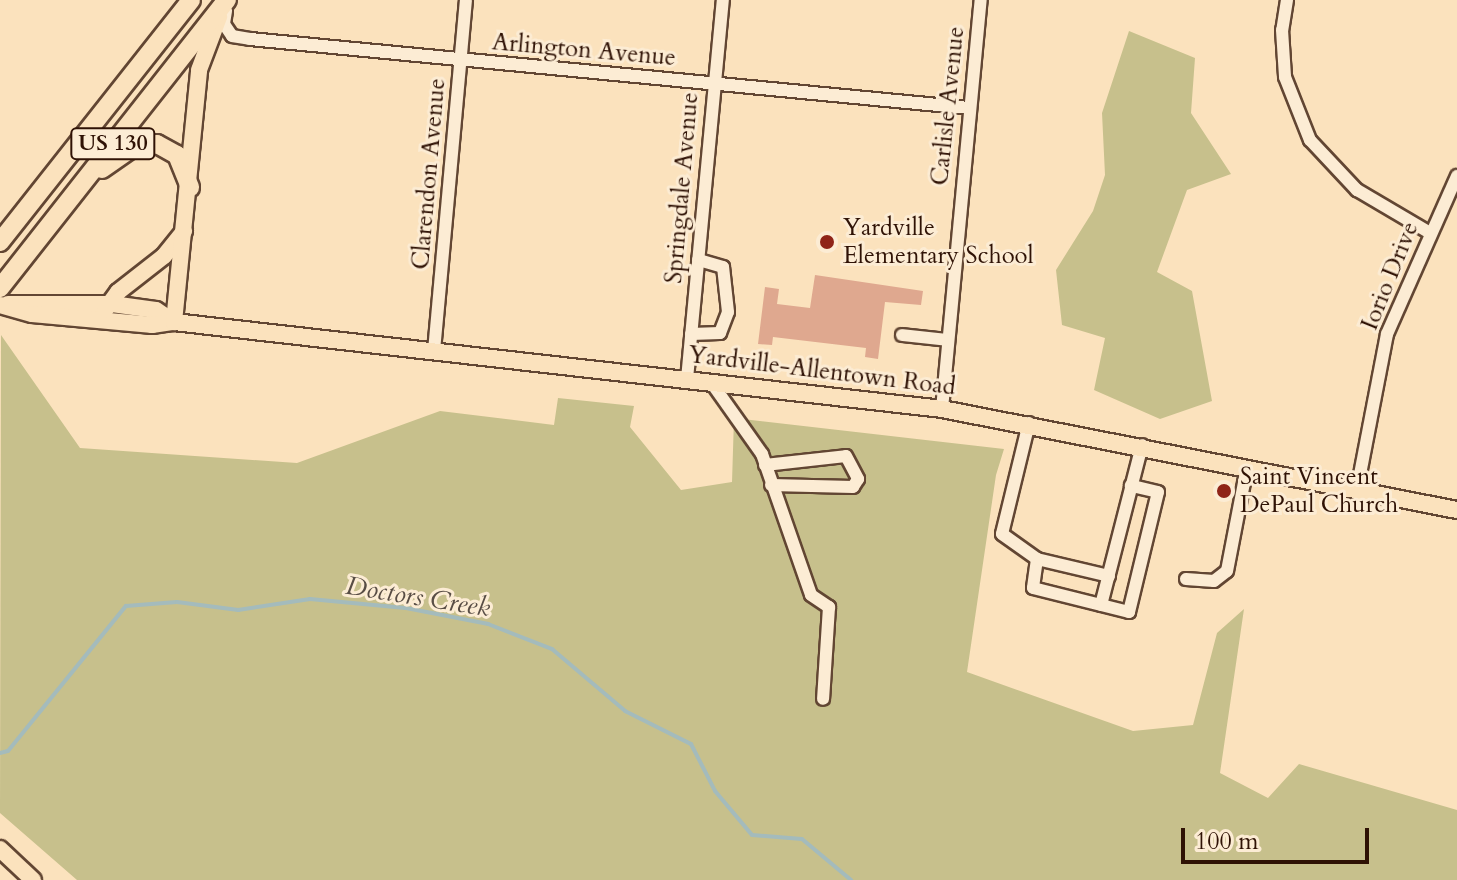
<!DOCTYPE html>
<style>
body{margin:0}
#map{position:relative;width:1457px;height:880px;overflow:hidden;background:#fbe2bd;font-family:Cardo,serif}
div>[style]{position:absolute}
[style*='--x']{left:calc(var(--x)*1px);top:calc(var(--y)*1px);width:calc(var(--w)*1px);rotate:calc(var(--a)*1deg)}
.green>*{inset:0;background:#c7c08c}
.stream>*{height:4px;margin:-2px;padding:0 2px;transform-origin:2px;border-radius:2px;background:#a4bbbc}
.building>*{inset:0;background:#dfa88f}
.roads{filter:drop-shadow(2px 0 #624633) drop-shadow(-2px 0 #624633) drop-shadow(0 2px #624633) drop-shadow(0 -2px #624633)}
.minor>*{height:12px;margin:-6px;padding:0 6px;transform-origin:6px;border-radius:6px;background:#fcecd4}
.major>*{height:16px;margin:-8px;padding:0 8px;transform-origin:8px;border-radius:8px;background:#fbe2bd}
.highway>*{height:18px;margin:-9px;padding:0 9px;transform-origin:9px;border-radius:9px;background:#fbe2bd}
.dots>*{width:22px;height:22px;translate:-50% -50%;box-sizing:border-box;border:4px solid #fcecd4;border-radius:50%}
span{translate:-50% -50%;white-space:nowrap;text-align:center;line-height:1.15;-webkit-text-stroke:6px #fcecd4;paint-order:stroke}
.shield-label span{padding:2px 6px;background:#fcecd4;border:2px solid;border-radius:6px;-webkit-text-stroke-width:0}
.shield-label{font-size:22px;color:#2f1205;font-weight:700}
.street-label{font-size:24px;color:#2f1205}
.poi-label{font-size:24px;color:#2f1205}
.left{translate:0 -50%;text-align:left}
.water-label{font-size:26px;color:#584d45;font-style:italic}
.scale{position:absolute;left:1181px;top:828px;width:188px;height:36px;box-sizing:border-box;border:4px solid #2f1205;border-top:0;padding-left:10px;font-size:24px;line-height:28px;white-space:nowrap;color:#2f1205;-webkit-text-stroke:6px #fcecd4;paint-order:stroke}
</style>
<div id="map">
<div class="green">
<div style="clip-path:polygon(1129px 31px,1195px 58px,1191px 113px,1231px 174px,1187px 190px,1157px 272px,1192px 291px,1212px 401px,1160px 419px,1094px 390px,1105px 338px,1062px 325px,1056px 270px,1093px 211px,1105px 175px,1102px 113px)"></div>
<div style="clip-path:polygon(1px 335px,80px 448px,297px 463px,440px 411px,554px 425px,558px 398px,634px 406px,630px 427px,681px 490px,732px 482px,734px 418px,1004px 449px,996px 475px,967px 672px,1133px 731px,1193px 725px,1217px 633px,1244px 609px,1220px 773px,1268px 798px,1299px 764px,1457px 810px,1457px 880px,77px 880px,0 813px)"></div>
</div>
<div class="stream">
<div style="--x:0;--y:753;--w:8;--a:-14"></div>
<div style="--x:8;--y:751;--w:187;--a:-50.9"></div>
<div style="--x:126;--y:606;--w:51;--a:-4.5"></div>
<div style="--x:177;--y:602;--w:62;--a:7.5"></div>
<div style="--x:238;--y:610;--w:73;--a:-8.7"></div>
<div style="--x:310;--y:599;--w:96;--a:5.4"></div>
<div style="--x:406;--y:608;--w:84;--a:11"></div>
<div style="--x:488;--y:624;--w:69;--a:21.3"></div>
<div style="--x:552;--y:649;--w:96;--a:40.3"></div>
<div style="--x:625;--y:711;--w:74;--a:26.6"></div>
<div style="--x:691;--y:744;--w:53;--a:62.9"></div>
<div style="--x:715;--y:791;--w:57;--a:49.9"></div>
<div style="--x:752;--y:835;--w:50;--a:4.6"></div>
<div style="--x:802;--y:839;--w:64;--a:39.9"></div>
</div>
<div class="building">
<div style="clip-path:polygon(815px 275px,923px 291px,921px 305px,885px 302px,878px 359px,865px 357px,866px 348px,773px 337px,772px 345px,758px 344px,765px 287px,779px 289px,777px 304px,810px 308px)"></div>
</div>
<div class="roads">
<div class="minor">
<div style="--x:1287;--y:0;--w:30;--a:99"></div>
<div style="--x:1282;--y:30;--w:47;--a:86.3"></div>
<div style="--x:1285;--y:77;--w:68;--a:68.4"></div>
<div style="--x:1310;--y:140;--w:69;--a:46.8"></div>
<div style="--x:1357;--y:190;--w:85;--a:30.5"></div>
<div style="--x:226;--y:11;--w:13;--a:99"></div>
<div style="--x:224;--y:24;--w:14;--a:56"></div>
<div style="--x:232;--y:36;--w:18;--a:9"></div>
<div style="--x:250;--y:39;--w:722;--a:5.48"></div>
<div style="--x:691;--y:334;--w:29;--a:-2"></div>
<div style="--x:720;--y:333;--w:22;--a:-69"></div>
<div style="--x:728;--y:312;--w:45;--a:-96.3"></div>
<div style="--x:723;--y:267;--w:26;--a:-164"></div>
<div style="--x:902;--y:335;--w:46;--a:6.2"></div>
<div style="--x:434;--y:351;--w:352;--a:-84.8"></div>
<div style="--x:687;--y:379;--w:381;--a:-84.6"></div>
<div style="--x:711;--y:382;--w:88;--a:54.7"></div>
<div style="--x:762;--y:454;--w:149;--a:70.8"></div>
<div style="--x:811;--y:595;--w:22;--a:34"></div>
<div style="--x:829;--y:607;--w:92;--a:93.7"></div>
<div style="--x:942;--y:409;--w:411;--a:-84.6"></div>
<div style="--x:1029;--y:423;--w:114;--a:103.7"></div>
<div style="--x:1002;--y:534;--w:43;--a:35.5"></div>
<div style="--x:1037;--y:559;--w:29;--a:98"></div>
<div style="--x:1033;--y:588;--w:99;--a:14"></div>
<div style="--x:1129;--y:612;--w:123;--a:-76.4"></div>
<div style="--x:1158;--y:492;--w:28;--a:-167"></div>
<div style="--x:765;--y:465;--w:81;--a:-6.3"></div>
<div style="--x:846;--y:456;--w:26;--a:62"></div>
<div style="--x:858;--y:479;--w:9;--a:122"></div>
<div style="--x:853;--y:487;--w:82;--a:-178.6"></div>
<div style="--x:1357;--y:490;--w:159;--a:-79.1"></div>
<div style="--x:1387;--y:334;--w:173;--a:-66.1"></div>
<div style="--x:1037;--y:559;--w:74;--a:13.3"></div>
<div style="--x:1186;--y:579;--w:28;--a:4"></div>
<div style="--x:1214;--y:581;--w:16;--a:-38"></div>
<div style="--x:1227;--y:571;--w:106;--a:-79.1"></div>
<div style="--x:1101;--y:605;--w:165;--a:-75.6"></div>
</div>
<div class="major">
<div style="--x:8;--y:304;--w:104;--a:0"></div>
<div style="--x:112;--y:304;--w:44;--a:7.8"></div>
<div style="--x:156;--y:310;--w:22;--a:34"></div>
<div style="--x:0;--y:305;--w:33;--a:16"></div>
<div style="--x:32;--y:314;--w:121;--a:5.2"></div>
<div style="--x:152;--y:325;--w:22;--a:-8"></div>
<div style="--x:174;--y:322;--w:773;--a:6.46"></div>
<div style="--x:942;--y:409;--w:525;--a:11.1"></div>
<div style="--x:105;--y:310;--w:22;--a:-54"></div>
<div style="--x:118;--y:292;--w:58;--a:-38"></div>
<div style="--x:164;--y:256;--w:32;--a:-51"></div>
<div style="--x:174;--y:322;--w:253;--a:-84.3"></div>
<div style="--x:199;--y:70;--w:57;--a:-69.3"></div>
<div style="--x:0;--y:849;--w:45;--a:43.2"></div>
</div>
<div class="highway">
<div style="--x:102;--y:169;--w:39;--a:-35"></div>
<div style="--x:134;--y:147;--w:23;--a:-7"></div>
<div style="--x:157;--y:144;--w:23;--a:29"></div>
<div style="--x:177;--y:155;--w:35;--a:68"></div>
<div style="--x:0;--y:242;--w:308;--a:-51.7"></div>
<div style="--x:0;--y:288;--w:367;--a:-51.8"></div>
</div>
</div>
<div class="dots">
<div style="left:827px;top:242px;background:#8f2418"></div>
<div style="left:1224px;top:491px;background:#8f2418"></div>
</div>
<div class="shield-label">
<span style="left:113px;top:144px">US 130</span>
</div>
<div class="street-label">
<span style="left:584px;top:50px;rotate:5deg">Arlington Avenue</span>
<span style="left:948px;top:106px;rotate:-84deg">Carlisle Avenue</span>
<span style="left:429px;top:174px;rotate:-85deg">Clarendon Avenue</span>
<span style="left:682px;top:188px;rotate:-85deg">Springdale Avenue</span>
<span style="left:1390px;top:276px;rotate:-68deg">Iorio Drive</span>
<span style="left:822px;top:371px;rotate:7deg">Yardville-Allentown Road</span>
</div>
<div class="poi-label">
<span class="left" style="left:843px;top:242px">Yardville<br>Elementary School</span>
<span class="left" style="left:1240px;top:491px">Saint Vincent<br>DePaul Church</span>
</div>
<div class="water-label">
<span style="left:418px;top:597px;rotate:9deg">Doctors Creek</span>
</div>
<div class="scale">100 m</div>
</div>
